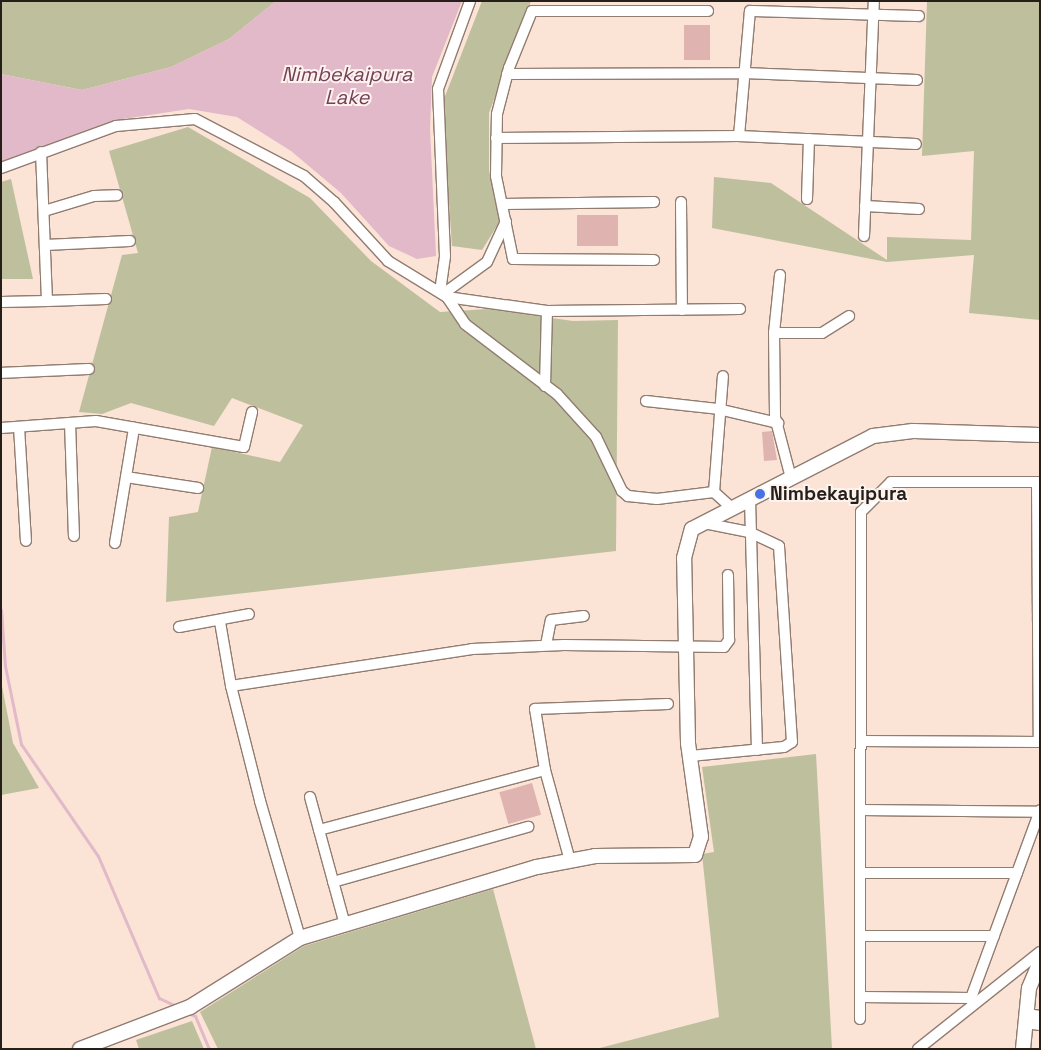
<!DOCTYPE html>
<style>
body{margin:0}
#map{position:relative;width:1041px;height:1050px;overflow:hidden;background:#fbe3d6;font-family:"Space Grotesk",sans-serif}
div>[style]{position:absolute}
[style*='--x']{left:calc(var(--x)*1px);top:calc(var(--y)*1px);width:calc(var(--w)*1px);rotate:calc(var(--a)*1deg)}
.green>*{inset:0;background:#bebf9d}
.water>*{inset:0;background:#e1b9c9}
.stream>*{height:3px;margin:-1.5px;padding:0 1.5px;transform-origin:1.5px;border-radius:1.5px;background:#e1b9c9}
.building>*{inset:0;background:#deb3b0;transform-origin:0 0}
.roads{filter:drop-shadow(1px 0 #917c70) drop-shadow(-1px 0 #917c70) drop-shadow(0 1px #917c70) drop-shadow(0 -1px #917c70)}
.street>*{height:10px;margin:-5px;padding:0 5px;transform-origin:5px;border-radius:5px;background:#fff}
.secondary>*{height:14px;margin:-7px;padding:0 7px;transform-origin:7px;border-radius:7px;background:#fff}
.dots>*{width:14px;height:14px;translate:-50% -50%;box-sizing:border-box;border:2px solid #fdf3ee;border-radius:50%}
span{translate:-50% -50%;white-space:nowrap;text-align:center;line-height:1.15;-webkit-text-stroke:4px #fdf3ee;paint-order:stroke}
.poi-label{font-size:19px;color:#261e19;font-weight:700}
.left{translate:0 -50%;text-align:left}
.water-label{font-size:20px;color:#743f57;font-style:italic}
.frame{position:absolute;inset:0;border:2px solid #261e19;pointer-events:none}
</style>
<div id="map">
<div class="green">
<div style="clip-path:polygon(1px 1px,276px 1px,229px 39px,171px 67px,82px 90px,1px 74px)"></div>
<div style="clip-path:polygon(482px 1px,531px 1px,489px 113px,489px 170px,500px 221px,482px 250px,452px 246px,442px 104px)"></div>
<div style="clip-path:polygon(927px 1px,1040px 1px,1040px 320px,969px 313px,974px 255px,887px 262px,712px 228px,714px 177px,771px 183px,887px 260px,887px 237px,971px 240px,974px 151px,922px 156px)"></div>
<div style="clip-path:polygon(188px 127px,310px 198px,371px 261px,440px 312px,488px 309px,573px 321px,618px 320px,616px 551px,166px 602px,169px 517px,198px 512px,212px 447px,280px 462px,303px 425px,232px 398px,214px 426px,131px 403px,102px 414px,79px 412px,122px 255px,138px 253px,109px 151px)"></div>
<div style="clip-path:polygon(11px 179px,33px 279px,1px 279px,1px 182px)"></div>
<div style="clip-path:polygon(1px 681px,13px 743px,39px 788px,1px 795px)"></div>
<div style="clip-path:polygon(816px 754px,832px 1049px,596px 1049px,719px 1017px,702px 854px,714px 852px,702px 767px)"></div>
<div style="clip-path:polygon(493px 889px,536px 1049px,218px 1049px,200px 1012px,304px 946px)"></div>
<div style="clip-path:polygon(192px 1021px,204px 1049px,139px 1049px,136px 1040px)"></div>
</div>
<div class="water">
<div style="clip-path:polygon(276px 1px,462px 1px,432px 77px,430px 129px,436px 256px,417px 259px,389px 246px,341px 193px,291px 151px,237px 117px,189px 109px,123px 119px,1px 162px,1px 74px,82px 90px,171px 67px,229px 39px)"></div>
</div>
<div class="stream">
<div style="--x:1;--y:610;--w:56;--a:85.9"></div>
<div style="--x:5;--y:666;--w:80;--a:78.4"></div>
<div style="--x:21;--y:744;--w:136;--a:55.5"></div>
<div style="--x:98;--y:856;--w:155;--a:66.8"></div>
<div style="--x:159;--y:998;--w:21;--a:25"></div>
<div style="--x:188;--y:1013;--w:8;--a:23"></div>
<div style="--x:195;--y:1016;--w:36;--a:67"></div>
</div>
<div class="building">
<div style="left:684px;top:25px;width:26px;height:35px"></div>
<div style="left:577px;top:215px;width:41px;height:31px"></div>
<div style="clip-path:polygon(772px 431px,777px 460px,764px 461px,762px 432px)"></div>
<div style="left:532px;top:783px;width:33px;height:34px;rotate:74deg"></div>
</div>
<div class="roads">
<div class="street">
<div style="--x:507;--y:74;--w:237;--a:-0.2"></div>
<div style="--x:744;--y:73;--w:173;--a:2.3"></div>
<div style="--x:739;--y:136;--w:125;--a:-85"></div>
<div style="--x:750;--y:11;--w:169;--a:1.7"></div>
<div style="--x:496;--y:138;--w:243;--a:-0.5"></div>
<div style="--x:739;--y:136;--w:177;--a:2.6"></div>
<div style="--x:1;--y:168;--w:122;--a:-20.1"></div>
<div style="--x:116;--y:126;--w:79;--a:-5.1"></div>
<div style="--x:195;--y:119;--w:123;--a:27.6"></div>
<div style="--x:304;--y:176;--w:40;--a:41"></div>
<div style="--x:334;--y:202;--w:80;--a:47.5"></div>
<div style="--x:388;--y:261;--w:69;--a:31.4"></div>
<div style="--x:447;--y:297;--w:32;--a:56"></div>
<div style="--x:465;--y:324;--w:116;--a:37.3"></div>
<div style="--x:557;--y:394;--w:58;--a:47.8"></div>
<div style="--x:596;--y:437;--w:60;--a:64.3"></div>
<div style="--x:622;--y:491;--w:8;--a:40"></div>
<div style="--x:628;--y:496;--w:29;--a:6"></div>
<div style="--x:657;--y:499;--w:57;--a:-7"></div>
<div style="--x:714;--y:492;--w:24;--a:42"></div>
<div style="--x:807;--y:199;--w:60;--a:-88.1"></div>
<div style="--x:681;--y:202;--w:108;--a:89.5"></div>
<div style="--x:503;--y:204;--w:151;--a:-0.8"></div>
<div style="--x:865;--y:206;--w:54;--a:3.2"></div>
<div style="--x:44;--y:211;--w:52;--a:-16.7"></div>
<div style="--x:94;--y:196;--w:23;--a:-2"></div>
<div style="--x:864;--y:236;--w:235;--a:-87.6"></div>
<div style="--x:45;--y:245;--w:85;--a:-2.7"></div>
<div style="--x:654;--y:260;--w:141;--a:-179.6"></div>
<div style="--x:513;--y:259;--w:85;--a:-101.6"></div>
<div style="--x:496;--y:176;--w:62;--a:-89.1"></div>
<div style="--x:497;--y:114;--w:48;--a:-75.4"></div>
<div style="--x:509;--y:68;--w:61;--a:-68"></div>
<div style="--x:532;--y:11;--w:176;--a:0"></div>
<div style="--x:780;--y:275;--w:58;--a:95.9"></div>
<div style="--x:774;--y:333;--w:84;--a:89.3"></div>
<div style="--x:775;--y:417;--w:63;--a:75.3"></div>
<div style="--x:440;--y:292;--w:36;--a:-82"></div>
<div style="--x:445;--y:256;--w:167;--a:-92.4"></div>
<div style="--x:438;--y:89;--w:94;--a:-70"></div>
<div style="--x:443;--y:294;--w:54;--a:-36"></div>
<div style="--x:487;--y:262;--w:45;--a:-65.1"></div>
<div style="--x:447;--y:297;--w:101;--a:8"></div>
<div style="--x:547;--y:311;--w:193;--a:-0.6"></div>
<div style="--x:47;--y:301;--w:59;--a:-1.9"></div>
<div style="--x:1;--y:302;--w:46;--a:-1.2"></div>
<div style="--x:47;--y:301;--w:149;--a:-92.3"></div>
<div style="--x:774;--y:333;--w:48;--a:0"></div>
<div style="--x:822;--y:333;--w:32;--a:-32"></div>
<div style="--x:1;--y:373;--w:88;--a:-2.6"></div>
<div style="--x:545;--y:386;--w:75;--a:-88.5"></div>
<div style="--x:646;--y:401;--w:72;--a:6.3"></div>
<div style="--x:718;--y:409;--w:62;--a:13.1"></div>
<div style="--x:70;--y:423;--w:113;--a:88"></div>
<div style="--x:19;--y:427;--w:114;--a:86.5"></div>
<div style="--x:1;--y:428;--w:95;--a:-4.2"></div>
<div style="--x:96;--y:421;--w:150;--a:10"></div>
<div style="--x:244;--y:447;--w:36;--a:-77"></div>
<div style="--x:126;--y:477;--w:73;--a:8.7"></div>
<div style="--x:1037;--y:482;--w:260;--a:89.6"></div>
<div style="--x:714;--y:492;--w:116;--a:-85.6"></div>
<div style="--x:750;--y:499;--w:251;--a:88.4"></div>
<div style="--x:115;--y:543;--w:117;--a:-80.6"></div>
<div style="--x:220;--y:622;--w:65;--a:80.2"></div>
<div style="--x:231;--y:686;--w:119;--a:75.8"></div>
<div style="--x:260;--y:801;--w:143;--a:73.7"></div>
<div style="--x:179;--y:627;--w:71;--a:-10.5"></div>
<div style="--x:546;--y:645;--w:25;--a:-79"></div>
<div style="--x:551;--y:620;--w:33;--a:-7"></div>
<div style="--x:231;--y:686;--w:244;--a:-8.7"></div>
<div style="--x:472;--y:649;--w:92;--a:-2.5"></div>
<div style="--x:564;--y:645;--w:160;--a:0.7"></div>
<div style="--x:724;--y:647;--w:9;--a:-54"></div>
<div style="--x:729;--y:640;--w:65;--a:-90.9"></div>
<div style="--x:861;--y:741;--w:179;--a:0.3"></div>
<div style="--x:690;--y:756;--w:94;--a:-5.5"></div>
<div style="--x:784;--y:747;--w:9;--a:-32"></div>
<div style="--x:792;--y:742;--w:196;--a:-93.8"></div>
<div style="--x:779;--y:546;--w:33;--a:-155"></div>
<div style="--x:749;--y:532;--w:47;--a:-168.9"></div>
<div style="--x:545;--y:770;--w:94;--a:74.6"></div>
<div style="--x:310;--y:797;--w:133;--a:74.7"></div>
<div style="--x:861;--y:810;--w:178;--a:0.6"></div>
<div style="--x:319;--y:830;--w:234;--a:-14.9"></div>
<div style="--x:545;--y:770;--w:62;--a:-99.3"></div>
<div style="--x:535;--y:709;--w:133;--a:-2.2"></div>
<div style="--x:860;--y:873;--w:157;--a:0"></div>
<div style="--x:333;--y:882;--w:203;--a:-15.8"></div>
<div style="--x:860;--y:936;--w:134;--a:0"></div>
<div style="--x:860;--y:997;--w:111;--a:0.5"></div>
<div style="--x:971;--y:998;--w:200;--a:-69.8"></div>
<div style="--x:1027;--y:1014;--w:13;--a:9"></div>
<div style="--x:860;--y:1019;--w:507;--a:-89.89"></div>
<div style="--x:861;--y:512;--w:42;--a:-45"></div>
<div style="--x:891;--y:482;--w:149;--a:0"></div>
<div style="--x:1026;--y:1023;--w:14;--a:8"></div>
<div style="--x:918;--y:1049;--w:156;--a:-38.5"></div>
</div>
<div class="secondary">
<div style="--x:80;--y:1049;--w:118;--a:-20.9"></div>
<div style="--x:190;--y:1007;--w:130;--a:-32.1"></div>
<div style="--x:300;--y:938;--w:247;--a:-16.7"></div>
<div style="--x:537;--y:867;--w:59;--a:-10.7"></div>
<div style="--x:595;--y:856;--w:100;--a:-0.6"></div>
<div style="--x:695;--y:855;--w:19;--a:-72"></div>
<div style="--x:701;--y:837;--w:95;--a:-97.9"></div>
<div style="--x:688;--y:743;--w:185;--a:-91.2"></div>
<div style="--x:684;--y:558;--w:30;--a:-75"></div>
<div style="--x:692;--y:529;--w:203;--a:-27.2"></div>
<div style="--x:873;--y:436;--w:40;--a:-7.1"></div>
<div style="--x:913;--y:431;--w:127;--a:1.8"></div>
<div style="--x:1023;--y:1049;--w:61;--a:-84.4"></div>
<div style="--x:1029;--y:988;--w:28;--a:-67"></div>
</div>
</div>
<div class="dots">
<div style="left:760px;top:494px;background:#4772e4"></div>
</div>
<div class="poi-label">
<span class="left" style="left:770px;top:494px">Nimbekayipura</span>
</div>
<div class="water-label">
<span style="left:347px;top:86px">Nimbekaipura<br>Lake</span>
</div>
<div class="frame"></div>
</div>
